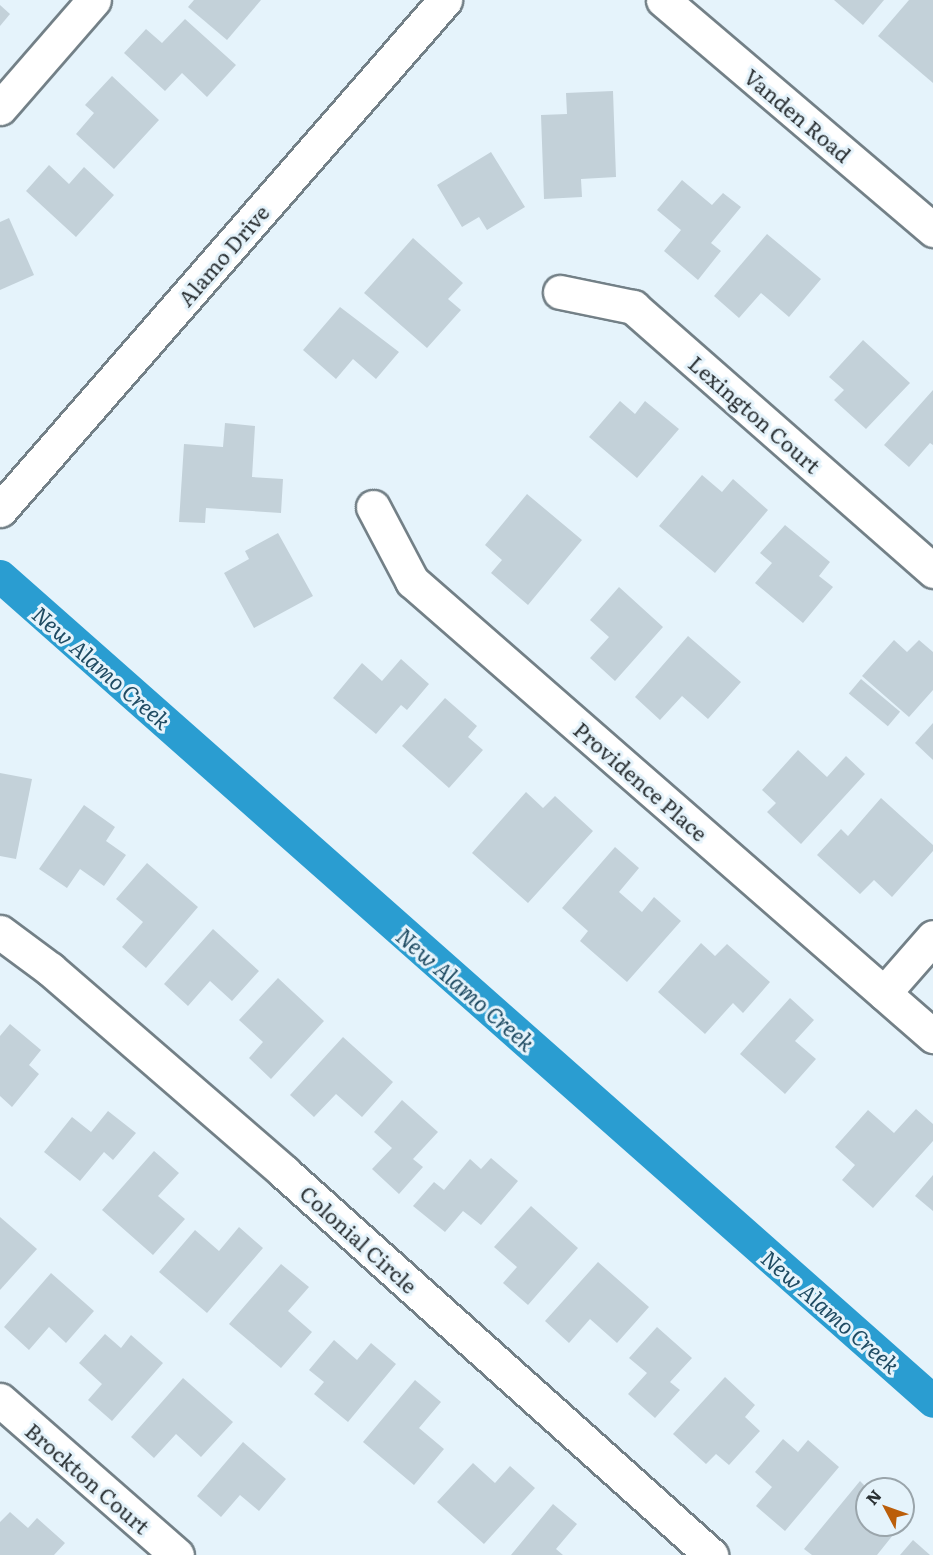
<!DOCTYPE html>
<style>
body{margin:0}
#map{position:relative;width:933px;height:1555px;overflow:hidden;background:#e5f3fb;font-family:Literata,serif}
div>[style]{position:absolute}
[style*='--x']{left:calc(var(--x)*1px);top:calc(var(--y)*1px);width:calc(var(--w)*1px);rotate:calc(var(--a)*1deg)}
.canal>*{height:33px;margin:-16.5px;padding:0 16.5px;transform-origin:16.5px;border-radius:16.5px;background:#2a9dd1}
.building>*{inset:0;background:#c3d1d9;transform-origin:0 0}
.roads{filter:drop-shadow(2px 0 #738087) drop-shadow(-2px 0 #738087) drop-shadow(0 2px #738087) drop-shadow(0 -2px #738087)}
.street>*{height:33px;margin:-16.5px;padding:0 16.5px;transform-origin:16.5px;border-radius:16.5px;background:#fff}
.secondary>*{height:33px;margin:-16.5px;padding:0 16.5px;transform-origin:16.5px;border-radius:16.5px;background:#fff}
span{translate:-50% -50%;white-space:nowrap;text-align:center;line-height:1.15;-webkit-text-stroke:6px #e5f3fb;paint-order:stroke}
.street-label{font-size:21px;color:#292f32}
.water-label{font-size:22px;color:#1f4b62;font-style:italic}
.north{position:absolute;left:855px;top:1477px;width:60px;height:60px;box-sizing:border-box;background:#e5f3fb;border:2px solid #9aa5ab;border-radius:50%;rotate:311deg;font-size:16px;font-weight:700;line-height:24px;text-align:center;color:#292f32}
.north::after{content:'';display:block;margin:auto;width:21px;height:27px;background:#bb5e0a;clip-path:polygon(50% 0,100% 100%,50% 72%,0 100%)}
</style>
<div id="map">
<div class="canal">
<div style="--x:0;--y:576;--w:1245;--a:41.48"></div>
</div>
<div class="building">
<div style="clip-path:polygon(194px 0,261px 0,227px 40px,188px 7px)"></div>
<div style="clip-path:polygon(834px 0,884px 0,863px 25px)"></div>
<div style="clip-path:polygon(909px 0,933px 0,933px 83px,878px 36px)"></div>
<div style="clip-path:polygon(0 5px,10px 14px,0 26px)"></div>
<div style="clip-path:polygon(185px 19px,236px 65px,207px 97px,182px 73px,165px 91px,124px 53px,146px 29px,162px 43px)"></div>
<div style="clip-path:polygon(112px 76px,159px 120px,114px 169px,76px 134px,94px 113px,85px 105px)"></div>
<div style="clip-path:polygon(613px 91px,616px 177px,581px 179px,582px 197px,544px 199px,541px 115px,567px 114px,566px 93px)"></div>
<div style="clip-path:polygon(491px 152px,525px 207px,487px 230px,479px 217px,462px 227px,437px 185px)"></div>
<div style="clip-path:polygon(49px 165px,69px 184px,84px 167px,114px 195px,76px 237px,26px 191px)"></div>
<div style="clip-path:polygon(682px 180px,712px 205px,723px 193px,741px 207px,711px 243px,721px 251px,698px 280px,664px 251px,681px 230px,657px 210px)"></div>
<div style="clip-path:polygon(9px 218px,34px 275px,0 290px,0 222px)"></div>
<div style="clip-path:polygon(767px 234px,821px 279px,789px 317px,761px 293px,739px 318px,714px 296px)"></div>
<div style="clip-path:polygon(413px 238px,463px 283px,448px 299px,461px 310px,427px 348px,364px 293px)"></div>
<div style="clip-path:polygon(340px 307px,399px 352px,376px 379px,353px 359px,336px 379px,303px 350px)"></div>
<div style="clip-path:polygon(863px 340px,910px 383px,866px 429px,834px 400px,844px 390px,829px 377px)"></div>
<div style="clip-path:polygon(933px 390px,933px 445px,930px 443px,909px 467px,884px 445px)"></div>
<div style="clip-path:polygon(620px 401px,635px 414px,645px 401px,679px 429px,637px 478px,589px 437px)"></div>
<div style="clip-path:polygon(225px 423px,255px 426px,252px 477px,283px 479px,281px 513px,206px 508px,205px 523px,179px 522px,184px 444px,223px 447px)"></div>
<div style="clip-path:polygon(702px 475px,722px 492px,733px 479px,768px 510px,715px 573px,659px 526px)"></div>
<div style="clip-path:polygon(527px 494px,582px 540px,528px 605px,491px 573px,502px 560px,485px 545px)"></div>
<div style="clip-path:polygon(785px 525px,830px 562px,819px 576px,833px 587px,803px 623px,755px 583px,772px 563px,760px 553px)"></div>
<div style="clip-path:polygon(278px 533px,313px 596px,254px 628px,224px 573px,249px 559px,245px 551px)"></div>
<div style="clip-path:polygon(619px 587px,663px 627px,615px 681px,590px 658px,609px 637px,590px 620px)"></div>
<div style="clip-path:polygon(688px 636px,741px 682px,708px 719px,682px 696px,660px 720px,635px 697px)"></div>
<div style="clip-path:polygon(894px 640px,907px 652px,919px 640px,933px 652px,933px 690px,909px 717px,862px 676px)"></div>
<div style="clip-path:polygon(401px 659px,429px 684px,407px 710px,401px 705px,376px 734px,333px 698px,362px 663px,382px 681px)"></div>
<div style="left:861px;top:679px;width:51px;height:19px;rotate:40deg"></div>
<div style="clip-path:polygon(445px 698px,477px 726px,468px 737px,483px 750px,449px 788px,402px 746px)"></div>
<div style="clip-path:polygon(933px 723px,933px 760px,915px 743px)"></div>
<div style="clip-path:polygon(798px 750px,827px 777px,846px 756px,865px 774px,801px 844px,767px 812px,776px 803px,762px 790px)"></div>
<div style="clip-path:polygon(0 773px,32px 779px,16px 859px,0 856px)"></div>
<div style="clip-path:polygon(526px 792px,543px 808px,555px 796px,593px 831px,528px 903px,472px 853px)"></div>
<div style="clip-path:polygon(881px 798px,933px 845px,933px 851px,892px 897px,874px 880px,860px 894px,817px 855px,841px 829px,848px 836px)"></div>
<div style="clip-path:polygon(84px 805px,115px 827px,106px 841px,126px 855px,104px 886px,80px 869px,67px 888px,39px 869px)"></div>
<div style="clip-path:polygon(615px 847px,639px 868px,619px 892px,642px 912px,654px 897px,681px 921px,627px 982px,580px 941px,588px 931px,562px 908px)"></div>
<div style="clip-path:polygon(147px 863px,198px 907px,146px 968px,122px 947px,143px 922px,116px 899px)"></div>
<div style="clip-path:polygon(213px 929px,259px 971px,232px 1001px,210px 981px,188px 1006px,164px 984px)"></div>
<div style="clip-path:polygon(701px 943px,715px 956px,727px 944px,770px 982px,743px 1013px,733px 1003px,705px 1034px,658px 992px)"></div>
<div style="clip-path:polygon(278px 978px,324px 1021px,271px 1079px,249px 1058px,263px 1042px,239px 1020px)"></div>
<div style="clip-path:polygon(790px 998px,814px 1020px,795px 1041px,816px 1059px,785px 1094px,740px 1054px)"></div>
<div style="clip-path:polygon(10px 1024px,41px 1050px,29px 1065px,39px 1074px,12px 1107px,0 1096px,0 1036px)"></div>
<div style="clip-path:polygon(343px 1037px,393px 1082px,362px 1117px,336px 1094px,314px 1117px,290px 1095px)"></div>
<div style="clip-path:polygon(402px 1100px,438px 1132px,413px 1159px,423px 1167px,399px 1194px,372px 1169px,392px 1148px,374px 1132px)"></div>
<div style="clip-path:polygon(916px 1109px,933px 1124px,933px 1141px,873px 1208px,842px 1180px,855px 1165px,835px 1147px,868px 1110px,894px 1133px)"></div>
<div style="clip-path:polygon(108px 1111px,136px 1133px,113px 1160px,104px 1152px,80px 1181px,44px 1152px,72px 1117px,91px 1132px)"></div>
<div style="clip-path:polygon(154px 1151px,179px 1173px,158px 1196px,185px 1219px,153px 1255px,102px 1210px)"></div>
<div style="clip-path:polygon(491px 1158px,518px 1181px,481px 1225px,463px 1211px,445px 1232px,413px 1206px,434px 1182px,444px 1190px,470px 1159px,481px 1169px)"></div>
<div style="clip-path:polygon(933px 1175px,933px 1211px,915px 1196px)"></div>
<div style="clip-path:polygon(531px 1206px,578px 1248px,528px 1305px,503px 1283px,517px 1267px,494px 1247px)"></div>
<div style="clip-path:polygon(0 1217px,37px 1249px,0 1290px)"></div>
<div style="clip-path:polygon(239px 1227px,263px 1248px,207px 1313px,159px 1272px,195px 1230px,219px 1251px)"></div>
<div style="clip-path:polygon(598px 1262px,649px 1307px,617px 1343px,590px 1319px,569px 1343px,545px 1321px)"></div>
<div style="clip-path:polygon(281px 1264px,309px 1287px,288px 1311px,312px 1332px,281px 1368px,229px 1324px)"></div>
<div style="clip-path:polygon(51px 1273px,94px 1311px,66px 1343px,49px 1327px,29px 1350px,4px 1327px)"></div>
<div style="clip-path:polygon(657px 1327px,692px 1358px,670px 1382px,680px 1390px,655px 1418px,628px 1394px,647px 1373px,629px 1358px)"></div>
<div style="clip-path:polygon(105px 1334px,121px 1348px,131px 1335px,163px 1363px,112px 1421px,88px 1400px,102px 1384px,79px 1363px)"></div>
<div style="clip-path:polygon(334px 1340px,357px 1360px,371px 1343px,396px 1364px,348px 1422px,314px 1394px,324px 1382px,309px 1370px)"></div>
<div style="clip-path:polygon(725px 1377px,755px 1405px,745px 1417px,760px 1431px,729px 1465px,716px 1454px,706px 1464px,673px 1434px)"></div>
<div style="clip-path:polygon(183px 1378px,233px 1422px,201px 1457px,176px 1434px,154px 1458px,131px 1437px)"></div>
<div style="clip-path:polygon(415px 1380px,441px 1402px,419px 1428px,444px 1449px,414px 1485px,363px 1442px)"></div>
<div style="clip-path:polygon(783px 1439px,798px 1452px,808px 1440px,839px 1467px,785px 1531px,756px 1506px,772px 1487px,755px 1472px)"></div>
<div style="clip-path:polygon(243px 1442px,286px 1479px,259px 1511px,240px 1495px,221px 1517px,197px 1496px)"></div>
<div style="clip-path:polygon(473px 1463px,495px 1483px,510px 1466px,535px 1488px,484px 1544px,437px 1502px)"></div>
<div style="clip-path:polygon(860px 1481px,867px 1488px,867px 1525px,901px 1525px,877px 1555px,812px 1555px,804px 1549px)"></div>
<div style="clip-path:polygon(553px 1504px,577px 1524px,556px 1549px,563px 1555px,511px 1555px)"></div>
<div style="clip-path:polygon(10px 1512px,28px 1528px,37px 1518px,65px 1543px,54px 1555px,0 1555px,0 1522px)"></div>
<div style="clip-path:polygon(913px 1540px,930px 1555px,900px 1555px)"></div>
</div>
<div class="roads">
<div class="street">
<div style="--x:0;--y:108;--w:143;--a:-49"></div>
<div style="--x:560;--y:292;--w:75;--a:11.6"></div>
<div style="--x:633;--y:307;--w:400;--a:41.3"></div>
<div style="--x:373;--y:507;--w:84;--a:62.2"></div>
<div style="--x:412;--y:581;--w:692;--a:41.13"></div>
<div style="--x:0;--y:932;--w:62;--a:36.5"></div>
<div style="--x:50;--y:969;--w:310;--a:40.9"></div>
<div style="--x:284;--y:1172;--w:574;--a:41.89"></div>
<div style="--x:884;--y:993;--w:74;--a:-48.8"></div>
<div style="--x:0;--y:1400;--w:235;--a:41.2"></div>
</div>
<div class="secondary">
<div style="--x:663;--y:0;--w:355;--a:40.4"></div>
<div style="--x:0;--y:510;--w:677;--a:-48.89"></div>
</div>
</div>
<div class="street-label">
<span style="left:798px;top:115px;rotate:40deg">Vanden Road</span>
<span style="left:223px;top:255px;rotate:-49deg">Alamo Drive</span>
<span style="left:755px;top:414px;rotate:41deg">Lexington Court</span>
<span style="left:641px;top:781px;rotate:41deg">Providence Place</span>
<span style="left:359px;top:1239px;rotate:42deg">Colonial Circle</span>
<span style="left:88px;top:1478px;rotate:41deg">Brockton Court</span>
</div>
<div class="water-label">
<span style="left:102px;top:667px;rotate:41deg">New Alamo Creek</span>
<span style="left:466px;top:989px;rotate:41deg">New Alamo Creek</span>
<span style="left:831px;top:1311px;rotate:41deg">New Alamo Creek</span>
</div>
<div class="north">N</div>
</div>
